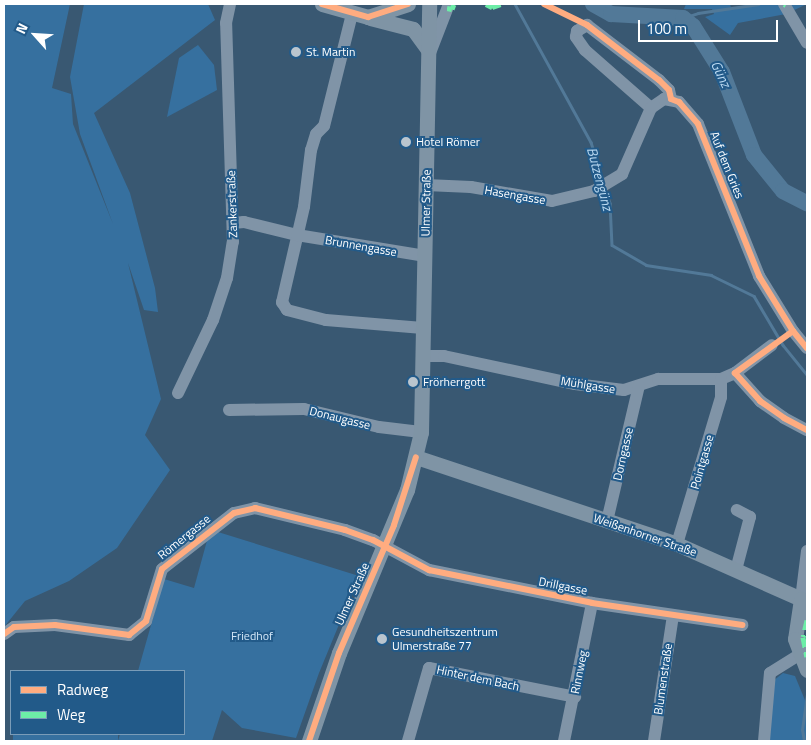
<!DOCTYPE html>
<meta charset="utf-8">
<style>
body{margin:0}
#map{position:relative;width:811px;height:745px;overflow:hidden;background:#395872;font-family:"Titillium Web",sans-serif}
div>[style]{position:absolute}
[style*='--x']{left:calc(var(--x)*1px);top:calc(var(--y)*1px);width:calc(var(--w)*1px);rotate:calc(var(--a)*1deg)}
.green>*{inset:0;background:#36709f;transform-origin:0 0}
.stream>*{height:2.5px;margin:-1.25px;padding:0 1.25px;transform-origin:1.25px;border-radius:1.25px;background:#527998}
.river>*{height:16px;margin:-8px;padding:0 8px;transform-origin:8px;border-radius:8px;background:#527998}
.minor>*{height:12px;margin:-6px;padding:0 6px;transform-origin:6px;border-radius:6px;background:#8094a7}
.major>*{height:15px;margin:-7.5px;padding:0 7.5px;transform-origin:7.5px;border-radius:7.5px;background:#7f94a5}
.quiet>*{height:5px;margin-top:-2.5px;transform-origin:0;background:repeating-linear-gradient(90deg,#6deda7 0 10px,transparent 0 15px)}
.cycleway>*{height:6px;margin:-3px;padding:0 3px;transform-origin:3px;border-radius:3px;background:#ffac80}
.dots>*{width:14px;height:14px;translate:-50% -50%;box-sizing:border-box;border:2px solid #225a89;border-radius:50%}
span{translate:-50% -50%;white-space:nowrap;text-align:center;line-height:1.15;-webkit-text-stroke:4px #225a89;paint-order:stroke}
.poi-label{font-size:12px;color:#fff}
.left{translate:0 -50%;text-align:left}
.street-label{font-size:12px;color:#fff}
.park-label{font-size:12px;color:#d3e7f8}
.water-label{font-size:14px;color:#bad9f1;font-style:italic}
.frame{position:absolute;inset:0;border:5px solid #fff;pointer-events:none}
.legend{position:absolute;left:10px;top:670px;width:175px;height:65px;box-sizing:border-box;background:#225a89;border:1px solid #7a9cb8;margin:0;padding:6px 9px;list-style:none;font-size:15px;color:#fff}
.legend li{display:flex;align-items:center;gap:10px;height:25px}
.legend b{width:25px;border:1px solid #7a9cb8}
.north{position:absolute;left:10px;top:10px;width:50px;height:50px;-webkit-text-stroke:4px #225a89;paint-order:stroke;rotate:296deg;font-size:14px;font-weight:700;line-height:20px;text-align:center;color:#fff}
.north::after{content:'';display:block;margin:auto;width:18px;height:22px;background:#fff;clip-path:polygon(50% 0,100% 100%,50% 72%,0 100%)}
.scale{position:absolute;left:638px;top:20px;width:140px;height:22px;box-sizing:border-box;border:2px solid #fff;border-top:0;padding-left:6px;font-size:15px;line-height:18px;white-space:nowrap;color:#fff;-webkit-text-stroke:4px #225a89;paint-order:stroke}
</style>
<div id="map">
<div class="green">
<div style="clip-path:polygon(4px 4px,70px 4px,52px 88px,71px 94px,73px 124px,113px 224px,80px 134px,70px 77px,84px 4px,208px 4px,215px 20px,94px 113px,130px 193px,155px 288px,158px 312px,144px 310px,128px 263px,161px 399px,145px 435px,170px 470px,117px 548px,69px 581px,25px 601px,4px 627px)"></div>
<div style="clip-path:polygon(686px 4px,730px 4px,731px 8px,753px 4px,807px 4px,786px 14px,738px 23px,730px 35px,705px 17px,714px 14px,712px 9px,684px 9px)"></div>
<div style="clip-path:polygon(198px 45px,214px 65px,217px 90px,167px 117px,179px 58px)"></div>
<div style="clip-path:polygon(218px 532px,359px 576px,319px 673px,296px 738px,242px 728px,222px 710px,212px 741px,118px 741px,120px 734px,184px 734px,184px 671px,138px 671px,164px 579px,194px 588px,208px 537px)"></div>
<div style="clip-path:polygon(783px 673px,795px 676px,807px 705px,807px 741px,769px 741px,773px 681px)"></div>
<div style="left:13px;top:734px;width:105px;height:7px"></div>
</div>
<div class="stream">
<div style="--x:515;--y:4;--w:158;--a:61.2"></div>
<div style="--x:591;--y:142;--w:41;--a:72.9"></div>
<div style="--x:683;--y:18;--w:16;--a:-18"></div>
<div style="--x:698;--y:13;--w:61;--a:-8.5"></div>
<div style="--x:605;--y:188;--w:16;--a:72"></div>
<div style="--x:610;--y:203;--w:42;--a:87.3"></div>
<div style="--x:612;--y:245;--w:39;--a:30"></div>
<div style="--x:646;--y:265;--w:66;--a:8.7"></div>
<div style="--x:711;--y:275;--w:48;--a:26"></div>
<div style="--x:754;--y:296;--w:57;--a:59.4"></div>
<div style="--x:783;--y:345;--w:38;--a:51"></div>
<div style="--x:804;--y:741;--w:11;--a:-100"></div>
<div style="--x:802;--y:730;--w:37;--a:-82"></div>
</div>
<div class="river">
<div style="--x:593;--y:4;--w:21;--a:29"></div>
<div style="--x:611;--y:14;--w:72;--a:3.2"></div>
<div style="--x:683;--y:18;--w:13;--a:39"></div>
<div style="--x:693;--y:26;--w:54;--a:57.8"></div>
<div style="--x:722;--y:72;--w:89;--a:68.9"></div>
<div style="--x:754;--y:155;--w:46;--a:51.1"></div>
<div style="--x:783;--y:191;--w:27;--a:27"></div>
</div>
<div class="minor">
<div style="--x:784;--y:4;--w:45;--a:59.5"></div>
<div style="--x:352;--y:14;--w:115;--a:104"></div>
<div style="--x:324;--y:126;--w:11;--a:135"></div>
<div style="--x:316;--y:134;--w:17;--a:107"></div>
<div style="--x:311;--y:150;--w:57;--a:97"></div>
<div style="--x:304;--y:207;--w:98;--a:103"></div>
<div style="--x:282;--y:302;--w:9;--a:58"></div>
<div style="--x:287;--y:310;--w:40;--a:14.4"></div>
<div style="--x:326;--y:320;--w:97;--a:4.7"></div>
<div style="--x:430;--y:53;--w:53;--a:-68.8"></div>
<div style="--x:651;--y:108;--w:88;--a:-138.7"></div>
<div style="--x:585;--y:50;--w:16;--a:-125"></div>
<div style="--x:576;--y:37;--w:6;--a:-81"></div>
<div style="--x:577;--y:31;--w:12;--a:-31"></div>
<div style="--x:587;--y:25;--w:91;--a:37.4"></div>
<div style="--x:659;--y:80;--w:14;--a:45"></div>
<div style="--x:669;--y:90;--w:9;--a:77"></div>
<div style="--x:426;--y:185;--w:45;--a:2.5"></div>
<div style="--x:471;--y:187;--w:82;--a:9.8"></div>
<div style="--x:552;--y:201;--w:43;--a:-13.4"></div>
<div style="--x:594;--y:191;--w:33;--a:-31"></div>
<div style="--x:622;--y:174;--w:72;--a:-66.3"></div>
<div style="--x:651;--y:108;--w:16;--a:-35"></div>
<div style="--x:664;--y:99;--w:15;--a:11"></div>
<div style="--x:679;--y:102;--w:29;--a:49"></div>
<div style="--x:698;--y:124;--w:164;--a:68.1"></div>
<div style="--x:759;--y:276;--w:65;--a:58.3"></div>
<div style="--x:793;--y:331;--w:22;--a:51"></div>
<div style="--x:233;--y:223;--w:11;--a:-5"></div>
<div style="--x:244;--y:222;--w:55;--a:13.8"></div>
<div style="--x:297;--y:235;--w:130;--a:9.3"></div>
<div style="--x:424;--y:356;--w:20;--a:0"></div>
<div style="--x:444;--y:356;--w:134;--a:12.1"></div>
<div style="--x:575;--y:384;--w:49;--a:7"></div>
<div style="--x:624;--y:390;--w:36;--a:-18"></div>
<div style="--x:658;--y:379;--w:63;--a:0"></div>
<div style="--x:721;--y:379;--w:15;--a:-23"></div>
<div style="--x:735;--y:373;--w:46;--a:-37.1"></div>
<div style="--x:735;--y:373;--w:38;--a:48"></div>
<div style="--x:760;--y:401;--w:29;--a:35"></div>
<div style="--x:784;--y:418;--w:26;--a:28"></div>
<div style="--x:178;--y:393;--w:81;--a:-64.4"></div>
<div style="--x:213;--y:320;--w:44;--a:-71.6"></div>
<div style="--x:227;--y:278;--w:36;--a:-81"></div>
<div style="--x:233;--y:242;--w:219;--a:-91.8"></div>
<div style="--x:226;--y:23;--w:19;--a:-78"></div>
<div style="--x:229;--y:410;--w:75;--a:-0.8"></div>
<div style="--x:304;--y:409;--w:77;--a:13.5"></div>
<div style="--x:379;--y:427;--w:42;--a:6.8"></div>
<div style="--x:607;--y:521;--w:139;--a:-76.7"></div>
<div style="--x:677;--y:544;--w:153;--a:-73.3"></div>
<div style="--x:721;--y:397;--w:18;--a:-90"></div>
<div style="--x:807;--y:551;--w:48;--a:97.1"></div>
<div style="--x:801;--y:599;--w:6;--a:18"></div>
<div style="--x:736;--y:570;--w:55;--a:-75.2"></div>
<div style="--x:750;--y:517;--w:15;--a:-152"></div>
<div style="--x:4;--y:634;--w:12;--a:-35"></div>
<div style="--x:14;--y:627;--w:41;--a:-2.8"></div>
<div style="--x:55;--y:625;--w:75;--a:7.7"></div>
<div style="--x:129;--y:635;--w:22;--a:-39"></div>
<div style="--x:146;--y:621;--w:54;--a:-72.9"></div>
<div style="--x:162;--y:569;--w:91;--a:-37.9"></div>
<div style="--x:234;--y:513;--w:22;--a:-13"></div>
<div style="--x:255;--y:508;--w:93;--a:13.7"></div>
<div style="--x:345;--y:530;--w:30;--a:20"></div>
<div style="--x:373;--y:540;--w:64;--a:28.2"></div>
<div style="--x:429;--y:570;--w:166;--a:11.4"></div>
<div style="--x:592;--y:603;--w:152;--a:8.3"></div>
<div style="--x:408;--y:741;--w:76;--a:-74"></div>
<div style="--x:429;--y:668;--w:149;--a:11.2"></div>
<div style="--x:564;--y:741;--w:141;--a:-78.5"></div>
<div style="--x:654;--y:741;--w:126;--a:-81.4"></div>
<div style="--x:764;--y:741;--w:68;--a:-85"></div>
<div style="--x:770;--y:673;--w:34;--a:-32"></div>
</div>
<div class="major">
<div style="--x:322;--y:4;--w:48;--a:15.8"></div>
<div style="--x:368;--y:17;--w:42;--a:-18"></div>
<div style="--x:370;--y:18;--w:44;--a:14.3"></div>
<div style="--x:413;--y:29;--w:26;--a:54"></div>
<div style="--x:416;--y:457;--w:275;--a:18.4"></div>
<div style="--x:677;--y:544;--w:136;--a:23.9"></div>
<div style="--x:801;--y:599;--w:40;--a:98.5"></div>
<div style="--x:795;--y:639;--w:33;--a:69"></div>
<div style="--x:309;--y:741;--w:93;--a:-71.2"></div>
<div style="--x:339;--y:653;--w:177;--a:-67.4"></div>
<div style="--x:407;--y:490;--w:60;--a:-76.4"></div>
<div style="--x:421;--y:432;--w:428;--a:-88.9"></div>
</div>
<div class="quiet">
<div style="--x:486;--y:4;--w:7;--a:27"></div>
<div style="--x:492;--y:7;--w:9;--a:-18"></div>
<div style="--x:784;--y:4;--w:2;--a:27"></div>
<div style="--x:447;--y:8;--w:5;--a:11"></div>
<div style="--x:452;--y:9;--w:5;--a:-68"></div>
<div style="--x:807;--y:620;--w:17;--a:103"></div>
<div style="--x:803;--y:637;--w:20;--a:79"></div>
</div>
<div class="cycleway">
<div style="--x:322;--y:4;--w:48;--a:15.8"></div>
<div style="--x:368;--y:17;--w:42;--a:-18"></div>
<div style="--x:544;--y:4;--w:48;--a:26"></div>
<div style="--x:587;--y:25;--w:91;--a:37.4"></div>
<div style="--x:659;--y:80;--w:14;--a:45"></div>
<div style="--x:669;--y:90;--w:9;--a:77"></div>
<div style="--x:671;--y:99;--w:9;--a:21"></div>
<div style="--x:679;--y:102;--w:29;--a:49"></div>
<div style="--x:698;--y:124;--w:164;--a:68.1"></div>
<div style="--x:759;--y:276;--w:65;--a:58.3"></div>
<div style="--x:793;--y:331;--w:22;--a:51"></div>
<div style="--x:793;--y:331;--w:72;--a:144.1"></div>
<div style="--x:735;--y:373;--w:38;--a:48"></div>
<div style="--x:760;--y:401;--w:29;--a:35"></div>
<div style="--x:784;--y:418;--w:26;--a:28"></div>
<div style="--x:4;--y:634;--w:12;--a:-35"></div>
<div style="--x:14;--y:627;--w:41;--a:-2.8"></div>
<div style="--x:55;--y:625;--w:75;--a:7.7"></div>
<div style="--x:129;--y:635;--w:22;--a:-39"></div>
<div style="--x:146;--y:621;--w:54;--a:-72.9"></div>
<div style="--x:162;--y:569;--w:91;--a:-37.9"></div>
<div style="--x:234;--y:513;--w:22;--a:-13"></div>
<div style="--x:255;--y:508;--w:93;--a:13.7"></div>
<div style="--x:345;--y:530;--w:30;--a:20"></div>
<div style="--x:373;--y:540;--w:64;--a:28.2"></div>
<div style="--x:429;--y:570;--w:166;--a:11.4"></div>
<div style="--x:592;--y:603;--w:152;--a:8.3"></div>
<div style="--x:309;--y:741;--w:93;--a:-71.2"></div>
<div style="--x:339;--y:653;--w:139;--a:-66.7"></div>
<div style="--x:394;--y:525;--w:71;--a:-72.1"></div>
</div>
<div class="dots">
<div style="left:296px;top:52px;background:#bac5ce"></div>
<div style="left:406px;top:142px;background:#bac5ce"></div>
<div style="left:413px;top:382px;background:#bac5ce"></div>
<div style="left:382px;top:639px;background:#bac5ce"></div>
</div>
<div class="poi-label">
<span class="left" style="left:306px;top:52px">St. Martin</span>
<span class="left" style="left:416px;top:142px">Hotel Römer</span>
<span class="left" style="left:423px;top:382px">Frörherrgott</span>
<span class="left" style="left:392px;top:639px">Gesundheitszentrum<br>Ulmerstraße 77</span>
</div>
<div class="street-label">
<span style="left:727px;top:165px;rotate:68deg">Auf dem Gries</span>
<span style="left:515px;top:195px;rotate:10deg">Hasengasse</span>
<span style="left:426px;top:203px;rotate:-89deg">Ulmer Straße</span>
<span style="left:232px;top:204px;rotate:-92deg">Zankerstraße</span>
<span style="left:361px;top:246px;rotate:10deg">Brunnengasse</span>
<span style="left:588px;top:385px;rotate:9deg">Mühlgasse</span>
<span style="left:340px;top:418px;rotate:14deg">Donaugasse</span>
<span style="left:623px;top:454px;rotate:-77deg">Dorngasse</span>
<span style="left:702px;top:462px;rotate:-74deg">Pointgasse</span>
<span style="left:645px;top:535px;rotate:19deg">Weißenhorner Straße</span>
<span style="left:184px;top:537px;rotate:-39deg">Römergasse</span>
<span style="left:563px;top:586px;rotate:11deg">Drillgasse</span>
<span style="left:352px;top:594px;rotate:-66deg">Ulmer Straße</span>
<span style="left:579px;top:672px;rotate:-79deg">Rinnweg</span>
<span style="left:478px;top:678px;rotate:12deg">Hinter dem Bach</span>
<span style="left:663px;top:679px;rotate:-82deg">Blumenstraße</span>
</div>
<div class="park-label">
<span style="left:252px;top:636px">Friedhof</span>
</div>
<div class="water-label">
<span style="left:721px;top:74px;rotate:64deg">Günz</span>
<span style="left:600px;top:179px;rotate:75deg">Butzengünz</span>
</div>
<div class="frame"></div>
<ul class="legend">
<li><b style="height:6px;background:#ffac80"></b>Radweg</li>
<li><b style="height:6px;background:#6deda7"></b>Weg</li>
</ul>
<div class="north">N</div>
<div class="scale">100 m</div>
</div>
